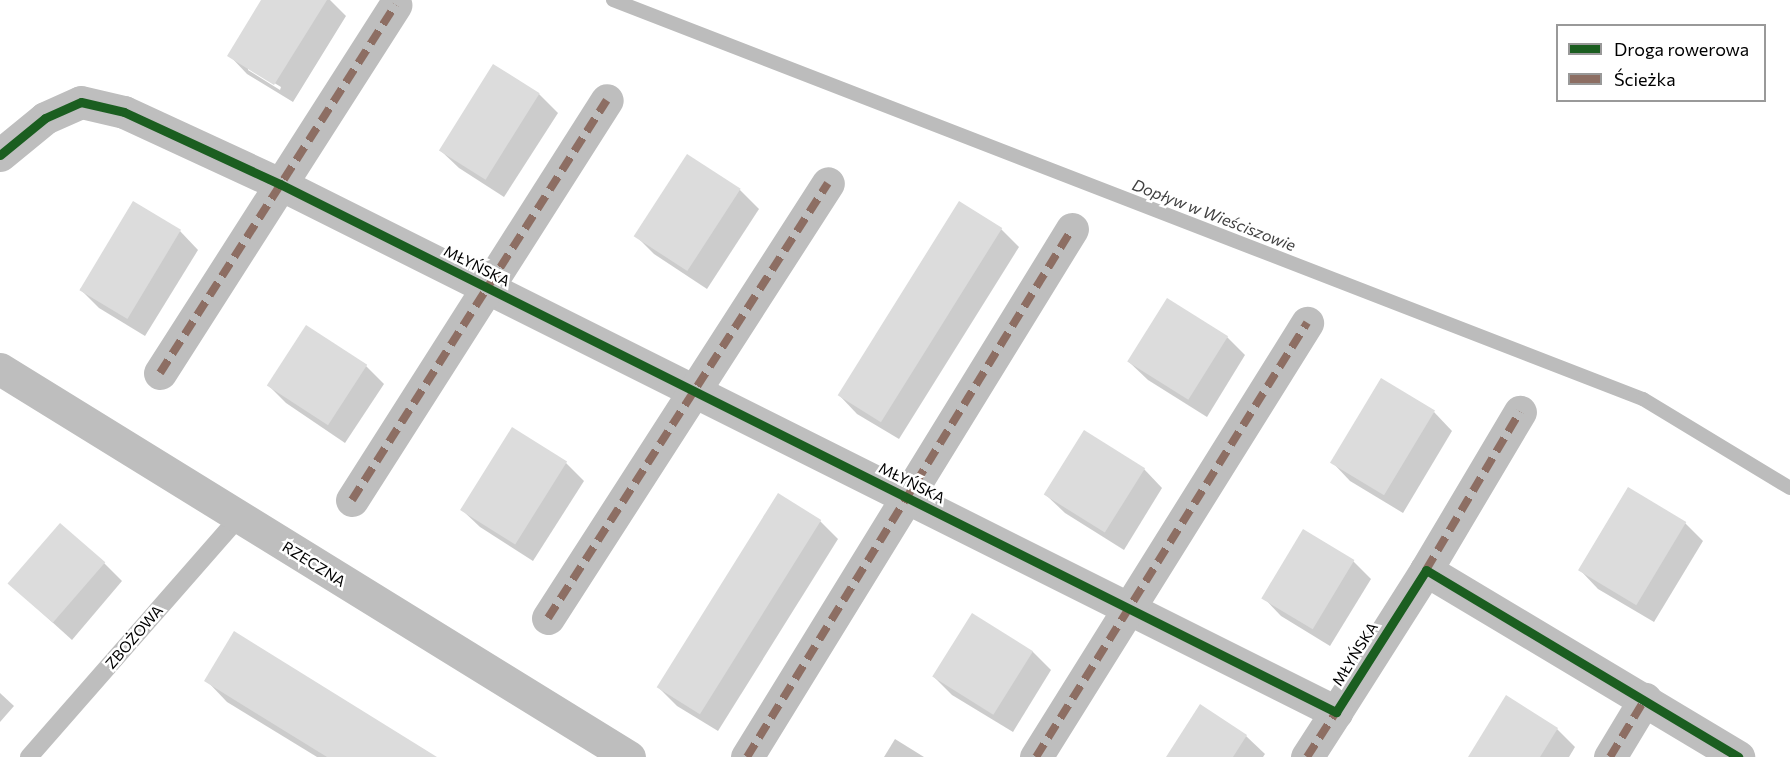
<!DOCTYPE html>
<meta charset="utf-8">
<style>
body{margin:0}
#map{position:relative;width:1790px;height:757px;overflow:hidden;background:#fff;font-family:Commissioner,sans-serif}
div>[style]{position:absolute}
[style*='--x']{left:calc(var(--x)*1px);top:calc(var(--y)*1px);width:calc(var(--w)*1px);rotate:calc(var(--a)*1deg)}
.shadow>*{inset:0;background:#0003}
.stream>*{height:14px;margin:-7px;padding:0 7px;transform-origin:7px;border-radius:7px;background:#bcbcbc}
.building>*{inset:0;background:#dcdcdc;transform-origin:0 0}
.lane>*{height:18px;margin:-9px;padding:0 9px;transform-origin:9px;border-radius:9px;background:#bebebe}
.street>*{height:33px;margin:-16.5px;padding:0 16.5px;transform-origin:16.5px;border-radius:16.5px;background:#bebebe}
.quiet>*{height:8px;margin-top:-4px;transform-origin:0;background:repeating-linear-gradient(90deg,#8d6e63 0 15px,transparent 0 23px)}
.cycleway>*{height:9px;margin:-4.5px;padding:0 4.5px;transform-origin:4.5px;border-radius:4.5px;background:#1b5e20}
span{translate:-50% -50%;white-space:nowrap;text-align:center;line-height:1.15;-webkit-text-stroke:5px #fff;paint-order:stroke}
.street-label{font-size:15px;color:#000}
.water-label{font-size:16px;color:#404040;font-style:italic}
.legend{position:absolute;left:1556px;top:24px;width:210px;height:78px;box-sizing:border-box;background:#fff;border:2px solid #999;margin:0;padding:8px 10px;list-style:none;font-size:18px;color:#000}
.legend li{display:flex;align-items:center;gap:12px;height:30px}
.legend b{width:30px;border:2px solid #999}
</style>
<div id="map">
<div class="shadow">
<div style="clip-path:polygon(evenodd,263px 0,330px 0,346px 16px,293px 102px,247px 74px,229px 55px,263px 0,248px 67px,281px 87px,280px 90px,248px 70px,248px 67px)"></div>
<div style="clip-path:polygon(494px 66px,539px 94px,558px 113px,504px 197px,459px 168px,440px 150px)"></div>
<div style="clip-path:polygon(687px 156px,740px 190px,759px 209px,707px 289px,654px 254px,636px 236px)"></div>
<div style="clip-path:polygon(1001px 229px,1019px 247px,899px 439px,857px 414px,839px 395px)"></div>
<div style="clip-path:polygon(180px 231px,198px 250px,145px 336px,99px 308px,80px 289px)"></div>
<div style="clip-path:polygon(1227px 337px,1245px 355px,1207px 417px,1148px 380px,1129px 362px)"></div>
<div style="clip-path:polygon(366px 366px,384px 384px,345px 443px,286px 403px,268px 385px)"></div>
<div style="clip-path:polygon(1434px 412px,1452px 431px,1403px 513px,1350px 481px,1332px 462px)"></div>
<div style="clip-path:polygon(566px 463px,584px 481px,533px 561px,480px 527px,461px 509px)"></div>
<div style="clip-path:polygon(1144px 469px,1162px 488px,1124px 550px,1065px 513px,1046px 495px)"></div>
<div style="clip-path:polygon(820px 521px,838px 539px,718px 731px,677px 706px,658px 687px)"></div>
<div style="clip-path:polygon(1685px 523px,1703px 541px,1654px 622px,1598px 589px,1580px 570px)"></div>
<div style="clip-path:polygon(1353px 561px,1371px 579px,1330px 646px,1281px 616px,1263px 597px)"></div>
<div style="clip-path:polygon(104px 563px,122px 581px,72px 640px,9px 583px)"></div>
<div style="clip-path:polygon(973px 615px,1033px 652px,1051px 670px,1013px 732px,952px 695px,934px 677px)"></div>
<div style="clip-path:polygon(206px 680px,435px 757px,317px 757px,227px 702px)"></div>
<div style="clip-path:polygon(0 693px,14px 706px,0 722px)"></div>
<div style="clip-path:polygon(1557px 729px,1575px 747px,1569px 757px,1470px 757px)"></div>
<div style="clip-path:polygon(1246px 736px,1265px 754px,1263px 757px,1167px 757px)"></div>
<div style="clip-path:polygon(895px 739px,924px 757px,884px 757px)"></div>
</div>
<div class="stream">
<div style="--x:613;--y:0;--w:1105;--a:21.18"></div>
<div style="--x:1643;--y:399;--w:172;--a:31.2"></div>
</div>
<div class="building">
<div style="clip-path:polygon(261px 0,327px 0,274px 85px,227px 56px)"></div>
<div style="left:493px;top:64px;width:55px;height:102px;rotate:32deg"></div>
<div style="left:687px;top:154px;width:64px;height:98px;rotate:33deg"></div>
<div style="left:133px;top:201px;width:56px;height:104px;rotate:31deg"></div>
<div style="left:959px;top:201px;width:51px;height:229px;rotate:32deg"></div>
<div style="left:1167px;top:298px;width:72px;height:75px;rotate:32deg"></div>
<div style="left:306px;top:325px;width:73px;height:72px;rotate:33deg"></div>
<div style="left:1381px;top:378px;width:63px;height:99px;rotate:31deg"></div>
<div style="left:512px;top:427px;width:65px;height:98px;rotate:32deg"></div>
<div style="left:1084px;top:430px;width:72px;height:76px;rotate:32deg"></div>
<div style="left:1628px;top:487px;width:68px;height:97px;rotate:31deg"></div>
<div style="left:778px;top:493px;width:51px;height:229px;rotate:32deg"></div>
<div style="left:60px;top:523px;width:60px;height:80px;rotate:41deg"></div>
<div style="left:1303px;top:529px;width:60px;height:81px;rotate:31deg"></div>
<div style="left:972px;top:613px;width:72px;height:75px;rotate:32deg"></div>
<div style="clip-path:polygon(234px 631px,437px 757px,327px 757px,204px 681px)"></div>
<div style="clip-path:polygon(1506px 695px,1558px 728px,1540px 757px,1468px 757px)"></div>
<div style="clip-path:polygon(1200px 704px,1247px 735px,1233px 757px,1166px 757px)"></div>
</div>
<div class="lane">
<div style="--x:29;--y:757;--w:319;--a:-48.8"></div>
</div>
<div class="street">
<div style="--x:0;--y:155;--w:58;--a:-39.4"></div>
<div style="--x:45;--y:118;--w:39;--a:-24"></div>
<div style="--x:81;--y:102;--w:44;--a:13.1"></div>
<div style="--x:124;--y:112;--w:172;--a:24.8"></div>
<div style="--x:280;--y:184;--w:1181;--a:26.57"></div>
<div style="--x:1336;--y:712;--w:168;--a:-57.6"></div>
<div style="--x:1426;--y:570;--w:364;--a:30.9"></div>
<div style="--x:0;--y:369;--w:739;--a:31.67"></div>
<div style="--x:160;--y:373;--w:437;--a:-57.4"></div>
<div style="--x:352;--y:500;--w:474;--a:-57.5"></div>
<div style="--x:1426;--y:570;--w:184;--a:-59.3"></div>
<div style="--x:548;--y:618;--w:517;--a:-57.23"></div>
<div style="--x:747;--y:757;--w:620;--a:-58.39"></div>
<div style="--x:1036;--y:757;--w:512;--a:-58.02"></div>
<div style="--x:1307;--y:757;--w:54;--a:-57.2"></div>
<div style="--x:1610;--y:757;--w:68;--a:-58.9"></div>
</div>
<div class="quiet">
<div style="--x:160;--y:373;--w:437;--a:-57.4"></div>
<div style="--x:352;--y:500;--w:474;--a:-57.5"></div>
<div style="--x:1426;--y:570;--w:184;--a:-59.3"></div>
<div style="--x:548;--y:618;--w:517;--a:-57.23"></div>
<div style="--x:747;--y:757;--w:620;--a:-58.39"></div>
<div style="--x:1036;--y:757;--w:512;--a:-58.02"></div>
<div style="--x:1307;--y:757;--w:54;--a:-57.2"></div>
<div style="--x:1610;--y:757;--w:68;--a:-58.9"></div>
</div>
<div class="cycleway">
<div style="--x:0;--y:155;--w:58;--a:-39.4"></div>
<div style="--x:45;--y:118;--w:39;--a:-24"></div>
<div style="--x:81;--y:102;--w:44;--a:13.1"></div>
<div style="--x:124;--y:112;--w:172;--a:24.8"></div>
<div style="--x:280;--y:184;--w:1181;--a:26.57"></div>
<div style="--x:1336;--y:712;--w:168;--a:-57.6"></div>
<div style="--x:1426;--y:570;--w:364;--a:30.9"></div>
</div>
<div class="street-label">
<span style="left:477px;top:266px;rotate:27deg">MŁYŃSKA</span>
<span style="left:912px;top:483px;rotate:27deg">MŁYŃSKA</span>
<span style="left:314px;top:564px;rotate:32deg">RZECZNA</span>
<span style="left:134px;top:637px;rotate:-49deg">ZBOŻOWA</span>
<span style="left:1355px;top:654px;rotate:-58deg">MŁYŃSKA</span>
</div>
<div class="water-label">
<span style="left:1214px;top:215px;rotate:21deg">Dopływ w Wieściszowie</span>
</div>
<ul class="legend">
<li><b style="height:8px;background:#1b5e20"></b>Droga rowerowa</li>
<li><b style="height:8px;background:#8d6e63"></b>Ścieżka</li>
</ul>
</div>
